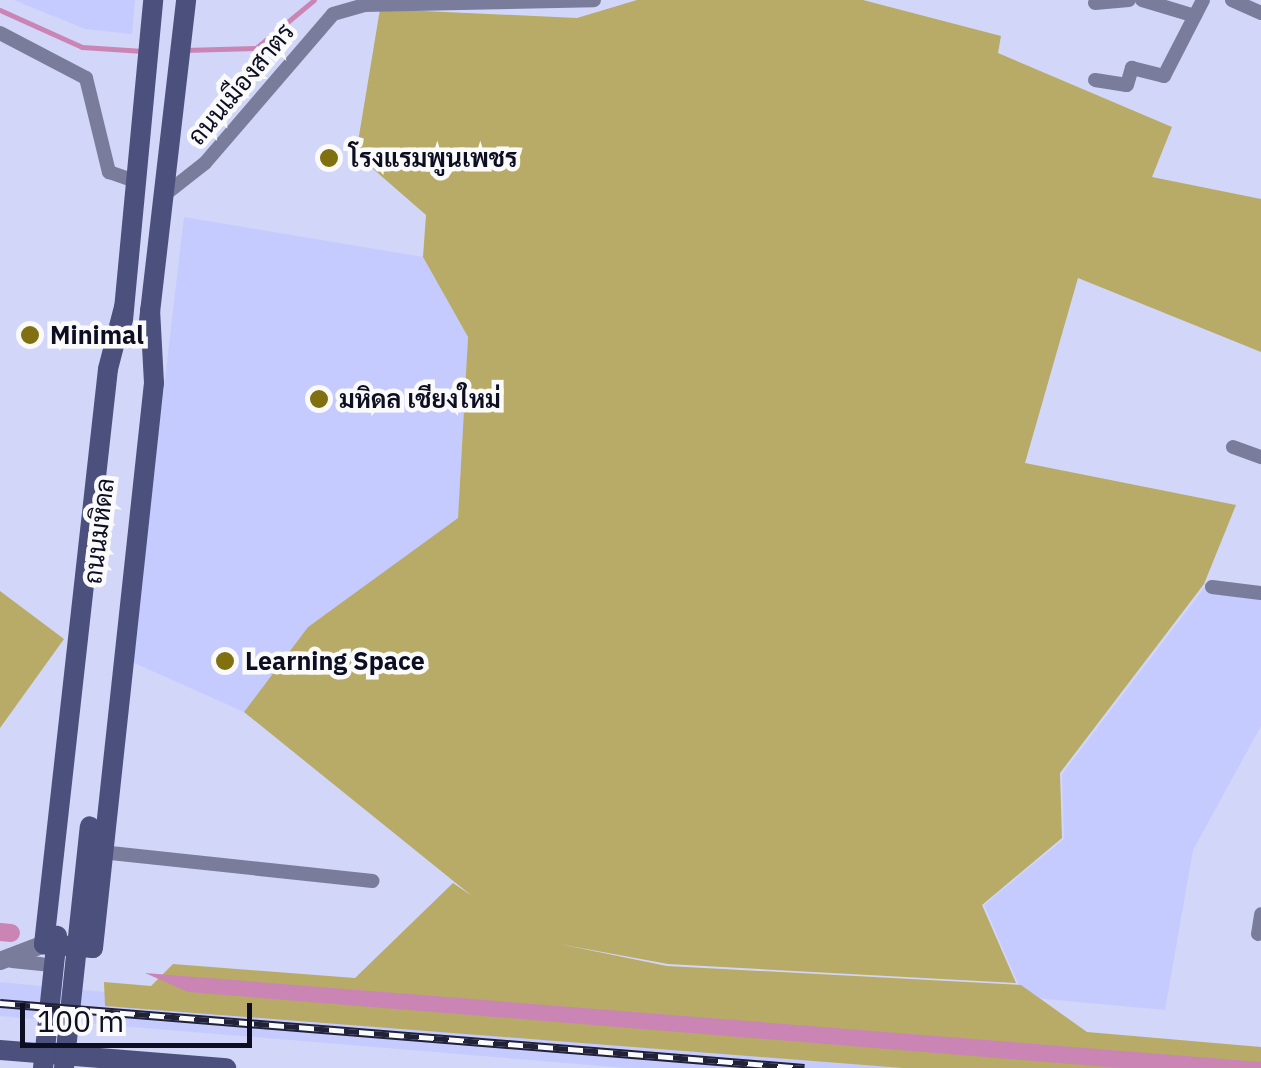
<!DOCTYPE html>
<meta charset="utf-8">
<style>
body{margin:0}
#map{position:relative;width:1261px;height:1068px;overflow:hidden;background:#d2d6f8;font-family:"IBM Plex Sans",Sarabun,sans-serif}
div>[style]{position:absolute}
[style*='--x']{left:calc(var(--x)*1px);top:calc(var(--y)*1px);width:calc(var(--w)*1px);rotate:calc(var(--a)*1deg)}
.built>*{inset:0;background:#c5cbfe}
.green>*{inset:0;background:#b8ab67}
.water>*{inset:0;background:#cb85b5}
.stream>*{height:5px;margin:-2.5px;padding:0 2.5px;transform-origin:2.5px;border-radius:2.5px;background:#cb85b5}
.canal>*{height:18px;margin:-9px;padding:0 9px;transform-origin:9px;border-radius:9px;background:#cb85b5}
.minor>*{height:14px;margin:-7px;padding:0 7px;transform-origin:7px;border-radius:7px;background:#797c9b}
.tertiary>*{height:18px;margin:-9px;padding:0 9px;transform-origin:9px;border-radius:9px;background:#797c9b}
.secondary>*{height:20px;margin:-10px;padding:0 10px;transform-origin:10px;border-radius:10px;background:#4c507c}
.rail>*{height:9px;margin-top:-4.5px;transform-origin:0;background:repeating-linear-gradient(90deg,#fafafa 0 15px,#212237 0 30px);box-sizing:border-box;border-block:2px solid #212237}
.dots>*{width:28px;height:28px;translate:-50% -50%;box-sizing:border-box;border:5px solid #fafafa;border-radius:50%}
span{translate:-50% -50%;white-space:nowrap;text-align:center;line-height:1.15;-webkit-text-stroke:9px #fafafa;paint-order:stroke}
.street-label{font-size:25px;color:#0d0e21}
.poi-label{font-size:25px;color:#0d0e21;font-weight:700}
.left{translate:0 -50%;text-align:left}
.scale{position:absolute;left:20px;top:1003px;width:232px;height:45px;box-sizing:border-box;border:5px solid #0d0e21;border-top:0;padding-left:12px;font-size:30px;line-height:35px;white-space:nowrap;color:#0d0e21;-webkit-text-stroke:8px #fafafa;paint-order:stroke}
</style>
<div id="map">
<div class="built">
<div style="clip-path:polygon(14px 0,135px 0,132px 34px,85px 29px)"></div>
<div style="clip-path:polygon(184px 217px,423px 257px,468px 337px,458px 519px,308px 627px,244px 712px,132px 662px)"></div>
<div style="clip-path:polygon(1205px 587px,1261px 599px,1261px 726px,1193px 850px,1165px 1010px,1024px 997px,984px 905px,1064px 839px,1062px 774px)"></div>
<div style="clip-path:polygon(0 982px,541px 1034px,1009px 1068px,626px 1068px,0 1016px)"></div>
</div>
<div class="green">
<div style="clip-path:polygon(637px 0,863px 0,1001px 36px,998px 53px,1172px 127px,1152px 177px,1261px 199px,1261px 352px,1078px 278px,1025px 463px,1236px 505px,1204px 584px,1060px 773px,1062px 838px,982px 905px,1016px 983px,668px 964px,559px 944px,667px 966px,1021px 985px,1087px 1032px,1261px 1047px,1261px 1068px,903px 1068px,105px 1006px,104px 982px,151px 986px,173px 964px,355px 978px,453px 883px,472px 896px,244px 712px,308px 627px,458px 518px,468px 337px,423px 257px,426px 215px,356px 154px,380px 9px,577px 18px)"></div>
<div style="clip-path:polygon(0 591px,64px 639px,0 728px)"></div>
</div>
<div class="water">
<div style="clip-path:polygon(145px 973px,1261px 1062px,1261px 1068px,1120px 1068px,188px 992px)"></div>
</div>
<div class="stream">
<div style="--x:0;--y:10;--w:90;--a:24.3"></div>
<div style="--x:82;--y:47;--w:61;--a:3.8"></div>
<div style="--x:184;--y:50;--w:72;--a:-1.6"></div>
<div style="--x:256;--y:48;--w:75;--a:-39.6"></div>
</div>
<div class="canal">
<div style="--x:0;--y:932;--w:11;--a:5"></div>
</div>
<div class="minor">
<div style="--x:1142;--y:0;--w:55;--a:16.8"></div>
<div style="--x:1232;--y:0;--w:32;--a:24"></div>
<div style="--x:1095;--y:3;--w:34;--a:-5"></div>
<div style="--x:0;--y:33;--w:97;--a:27.6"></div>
<div style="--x:86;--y:78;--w:97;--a:76.3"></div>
<div style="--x:109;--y:172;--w:28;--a:19"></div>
<div style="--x:1095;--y:80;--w:32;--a:9"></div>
<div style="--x:1127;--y:85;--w:18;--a:-74"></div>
<div style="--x:1132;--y:68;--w:33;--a:14"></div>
<div style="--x:1164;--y:76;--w:85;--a:-62.8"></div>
<div style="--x:163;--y:196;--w:53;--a:-38.2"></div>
<div style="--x:205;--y:163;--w:196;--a:-49.3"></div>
<div style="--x:333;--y:14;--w:32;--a:-16"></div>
<div style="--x:364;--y:5;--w:230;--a:-1.2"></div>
<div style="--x:1233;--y:447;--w:30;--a:20"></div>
<div style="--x:1212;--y:587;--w:49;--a:7"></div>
<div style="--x:101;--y:852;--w:273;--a:6.1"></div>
<div style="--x:1258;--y:934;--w:20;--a:-81"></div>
<div style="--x:12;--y:961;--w:30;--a:6"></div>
</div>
<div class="tertiary">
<div style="--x:0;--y:961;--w:47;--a:-21.1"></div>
</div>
<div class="secondary">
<div style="--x:124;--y:307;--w:64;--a:104.5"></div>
<div style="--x:108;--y:369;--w:579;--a:96.35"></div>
<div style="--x:44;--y:944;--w:49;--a:4.7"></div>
<div style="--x:93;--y:948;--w:568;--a:-83.84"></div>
<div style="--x:154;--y:383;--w:73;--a:-93.1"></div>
<div style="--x:123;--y:320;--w:321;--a:-84.6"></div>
<div style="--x:149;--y:321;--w:323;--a:-83.4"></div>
<div style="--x:0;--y:1050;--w:227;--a:4.6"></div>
<div style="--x:43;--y:1068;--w:133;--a:-83.9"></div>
<div style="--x:64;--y:1068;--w:243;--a:-83.9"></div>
</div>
<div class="rail">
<div style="--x:0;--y:1003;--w:807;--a:4.62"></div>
</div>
<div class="dots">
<div style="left:329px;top:158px;background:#80700f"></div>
<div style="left:30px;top:335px;background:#80700f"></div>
<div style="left:319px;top:399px;background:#80700f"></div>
<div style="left:225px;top:661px;background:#80700f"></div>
</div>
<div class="street-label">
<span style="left:241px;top:84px;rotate:-50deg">ถนนเมืองสาตร</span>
<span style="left:99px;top:531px;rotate:-83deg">ถนนมหิดล</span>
</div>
<div class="poi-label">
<span class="left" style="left:349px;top:158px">โรงแรมพูนเพชร</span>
<span class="left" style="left:50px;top:335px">Minimal</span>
<span class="left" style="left:339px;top:399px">มหิดล เชียงใหม่</span>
<span class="left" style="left:245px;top:661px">Learning Space</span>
</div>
<div class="scale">100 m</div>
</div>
